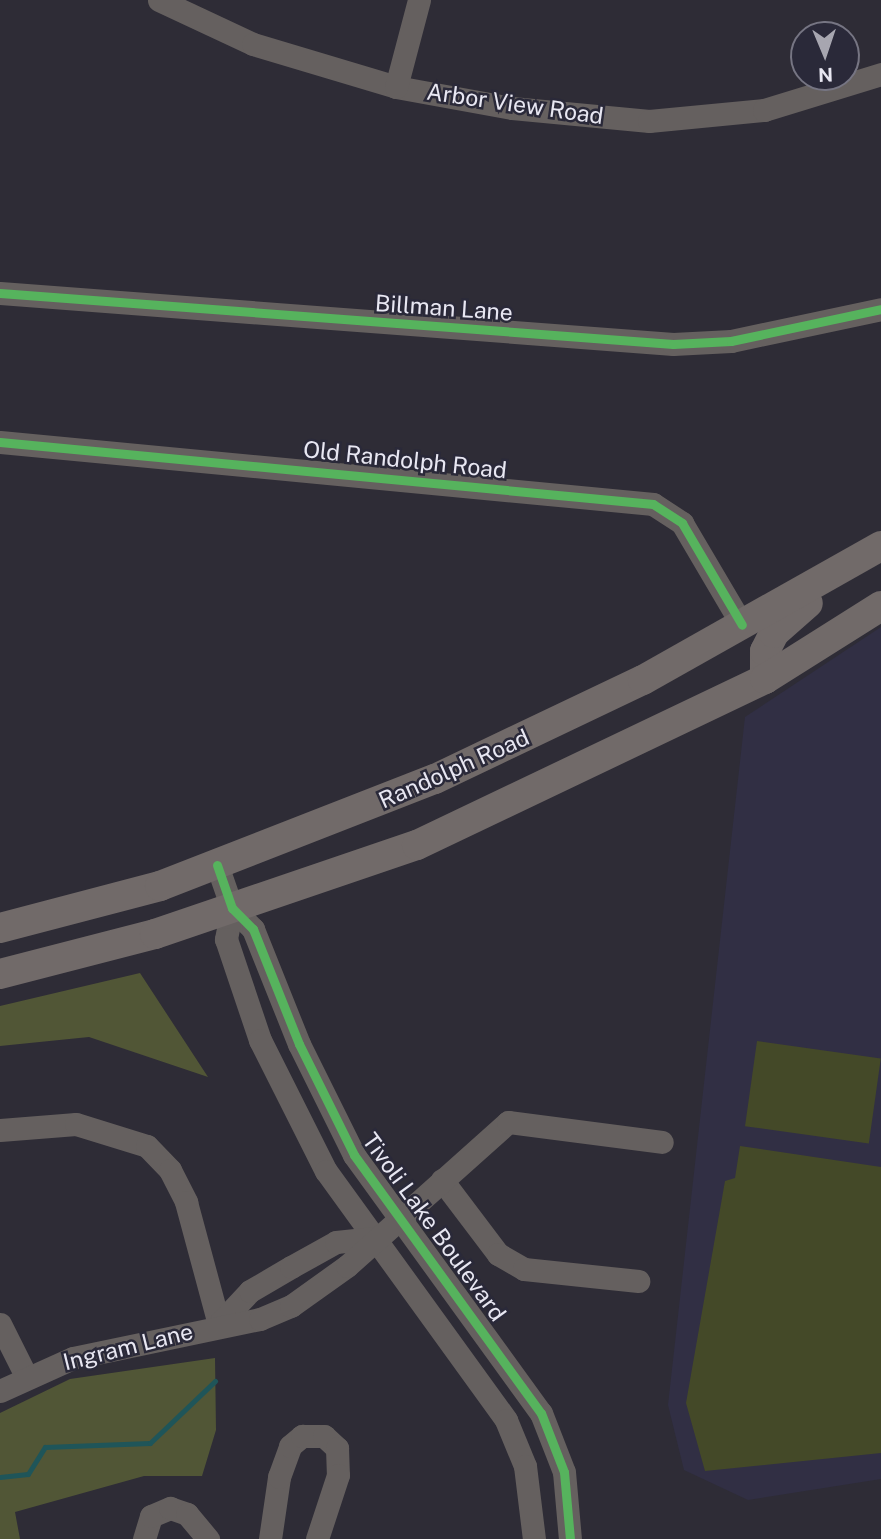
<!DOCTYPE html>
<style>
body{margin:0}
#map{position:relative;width:881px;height:1539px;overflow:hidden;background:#2e2c36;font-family:"Public Sans",sans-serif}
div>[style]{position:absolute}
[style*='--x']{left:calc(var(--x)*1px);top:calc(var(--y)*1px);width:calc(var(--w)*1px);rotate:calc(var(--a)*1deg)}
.built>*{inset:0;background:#312f44}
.green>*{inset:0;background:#444928;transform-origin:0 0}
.forest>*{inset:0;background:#515636}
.stream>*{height:5px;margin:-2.5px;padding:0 2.5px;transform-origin:2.5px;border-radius:2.5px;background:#1f5559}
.minor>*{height:23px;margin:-11.5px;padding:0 11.5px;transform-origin:11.5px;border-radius:11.5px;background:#65605f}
.major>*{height:30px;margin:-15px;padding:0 15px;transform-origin:15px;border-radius:15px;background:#716a69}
.cycleway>*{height:9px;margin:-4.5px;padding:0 4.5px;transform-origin:4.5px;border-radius:4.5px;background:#56b35d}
span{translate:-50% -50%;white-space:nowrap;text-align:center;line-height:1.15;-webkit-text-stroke:5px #2a2939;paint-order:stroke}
.street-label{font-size:23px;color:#e8e7f2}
.north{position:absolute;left:790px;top:21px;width:70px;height:70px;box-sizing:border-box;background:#2a2939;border:2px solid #767583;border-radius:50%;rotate:178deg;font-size:19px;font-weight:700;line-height:28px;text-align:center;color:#e8e7f2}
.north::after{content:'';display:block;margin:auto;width:24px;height:32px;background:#a7a6b0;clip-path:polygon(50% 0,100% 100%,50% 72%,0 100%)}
</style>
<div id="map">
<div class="built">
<div style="clip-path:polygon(881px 627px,881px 1479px,748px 1500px,684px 1470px,668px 1405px,745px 717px)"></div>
</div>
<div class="green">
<div style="left:757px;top:1041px;width:125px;height:86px;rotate:8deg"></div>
<div style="clip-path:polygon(740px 1146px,881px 1167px,881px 1453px,705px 1471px,686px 1403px,725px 1181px,735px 1178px)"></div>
</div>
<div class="forest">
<div style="clip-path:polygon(140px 973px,208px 1077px,89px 1037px,0 1046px,0 1006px)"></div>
<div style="clip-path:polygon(215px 1358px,216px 1430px,202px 1476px,144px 1476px,15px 1512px,20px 1539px,0 1539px,0 1413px,70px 1379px)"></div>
</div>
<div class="stream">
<div style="--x:0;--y:1477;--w:28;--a:-6"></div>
<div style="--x:28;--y:1474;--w:32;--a:-58"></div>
<div style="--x:45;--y:1447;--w:105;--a:-2.2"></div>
<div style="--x:150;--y:1443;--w:90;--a:-43.6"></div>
</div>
<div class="minor">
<div style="--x:159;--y:0;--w:104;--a:25.1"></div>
<div style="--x:253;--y:44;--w:149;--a:16.7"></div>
<div style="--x:396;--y:87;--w:118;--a:10.3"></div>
<div style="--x:512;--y:108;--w:138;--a:5.4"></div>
<div style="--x:649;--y:121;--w:116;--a:-5.5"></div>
<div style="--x:764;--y:110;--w:122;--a:-17.1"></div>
<div style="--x:396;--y:87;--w:90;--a:-75.2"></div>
<div style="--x:0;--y:293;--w:675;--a:4.33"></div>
<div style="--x:673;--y:344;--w:58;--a:-3"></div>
<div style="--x:731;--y:341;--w:153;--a:-12"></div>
<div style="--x:0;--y:442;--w:656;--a:5.42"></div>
<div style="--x:653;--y:504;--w:35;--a:33"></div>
<div style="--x:682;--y:523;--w:118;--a:59.5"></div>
<div style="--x:217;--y:865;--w:46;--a:70.8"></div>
<div style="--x:232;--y:908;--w:30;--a:45"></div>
<div style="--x:253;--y:929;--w:124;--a:68.2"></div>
<div style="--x:299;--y:1044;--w:124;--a:63.6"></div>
<div style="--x:354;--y:1155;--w:319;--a:54.1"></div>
<div style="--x:541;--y:1413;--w:63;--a:68.7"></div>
<div style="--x:564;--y:1472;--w:67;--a:84.9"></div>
<div style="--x:232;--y:908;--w:32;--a:101"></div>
<div style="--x:226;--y:939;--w:107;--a:71.4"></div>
<div style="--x:260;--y:1040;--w:147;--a:63.3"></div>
<div style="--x:326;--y:1171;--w:307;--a:54.1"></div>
<div style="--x:506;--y:1420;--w:50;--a:67.6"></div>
<div style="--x:525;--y:1466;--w:74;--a:83"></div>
<div style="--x:0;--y:1130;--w:76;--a:-4.5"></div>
<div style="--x:76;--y:1124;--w:74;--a:17.2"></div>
<div style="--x:147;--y:1146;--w:33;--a:46"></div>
<div style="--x:170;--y:1170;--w:36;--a:63"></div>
<div style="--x:186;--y:1202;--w:126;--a:74.9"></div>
<div style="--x:442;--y:1180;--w:93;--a:52.9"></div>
<div style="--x:498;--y:1254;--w:30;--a:30"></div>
<div style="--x:524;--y:1269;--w:115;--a:6"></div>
<div style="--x:0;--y:1324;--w:60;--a:63.4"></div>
<div style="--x:219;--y:1324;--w:45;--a:-46.8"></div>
<div style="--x:250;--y:1291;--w:48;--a:-30.3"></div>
<div style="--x:291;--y:1267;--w:51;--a:-29.1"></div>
<div style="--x:336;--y:1242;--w:36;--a:-6"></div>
<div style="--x:0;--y:1391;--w:80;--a:-24.3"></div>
<div style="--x:73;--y:1358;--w:191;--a:-11.8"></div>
<div style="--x:260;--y:1319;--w:34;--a:-23"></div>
<div style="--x:291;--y:1306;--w:69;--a:-35.5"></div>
<div style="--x:347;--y:1266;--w:216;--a:-41.8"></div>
<div style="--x:508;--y:1122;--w:155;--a:7.4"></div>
<div style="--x:144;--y:1539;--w:24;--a:-73"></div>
<div style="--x:151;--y:1516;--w:21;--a:-23"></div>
<div style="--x:170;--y:1508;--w:18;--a:19"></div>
<div style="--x:187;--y:1514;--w:33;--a:50"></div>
<div style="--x:270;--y:1539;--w:63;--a:-81.7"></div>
<div style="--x:279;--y:1477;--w:33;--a:-70"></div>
<div style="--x:290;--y:1446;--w:16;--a:-40"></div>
<div style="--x:302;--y:1436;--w:22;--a:0"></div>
<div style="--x:324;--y:1436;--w:18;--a:43"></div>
<div style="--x:337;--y:1448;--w:27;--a:88"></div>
<div style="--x:338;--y:1475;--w:67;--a:108.2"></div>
</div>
<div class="major">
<div style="--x:765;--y:679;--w:28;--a:-90"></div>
<div style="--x:765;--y:651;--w:20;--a:-63"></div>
<div style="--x:774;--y:633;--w:45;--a:-41.4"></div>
<div style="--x:0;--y:928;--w:165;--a:-14.7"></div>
<div style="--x:160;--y:886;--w:295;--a:-21.3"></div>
<div style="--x:435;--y:779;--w:230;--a:-25.5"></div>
<div style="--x:643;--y:680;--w:273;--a:-29.4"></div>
<div style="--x:0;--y:974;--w:160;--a:-14.5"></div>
<div style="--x:155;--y:934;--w:277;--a:-18.8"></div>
<div style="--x:417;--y:845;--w:386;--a:-25.5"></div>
<div style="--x:765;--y:679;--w:137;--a:-32.2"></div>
</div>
<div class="cycleway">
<div style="--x:0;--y:293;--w:675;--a:4.33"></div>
<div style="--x:673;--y:344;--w:58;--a:-3"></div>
<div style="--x:731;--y:341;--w:153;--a:-12"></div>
<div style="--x:0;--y:442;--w:656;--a:5.42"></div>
<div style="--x:653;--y:504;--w:35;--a:33"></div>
<div style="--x:682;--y:523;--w:118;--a:59.5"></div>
<div style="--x:217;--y:865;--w:46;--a:70.8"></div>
<div style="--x:232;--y:908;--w:30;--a:45"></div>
<div style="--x:253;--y:929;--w:124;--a:68.2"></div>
<div style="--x:299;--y:1044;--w:124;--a:63.6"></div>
<div style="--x:354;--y:1155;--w:319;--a:54.1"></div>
<div style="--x:541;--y:1413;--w:63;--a:68.7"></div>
<div style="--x:564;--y:1472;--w:67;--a:84.9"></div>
</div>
<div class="street-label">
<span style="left:515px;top:104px;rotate:8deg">Arbor View Road</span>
<span style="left:444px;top:308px;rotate:4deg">Billman Lane</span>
<span style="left:405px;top:460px;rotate:6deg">Old Randolph Road</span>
<span style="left:454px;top:769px;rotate:-24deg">Randolph Road</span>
<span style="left:434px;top:1227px;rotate:54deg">Tivoli Lake Boulevard</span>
<span style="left:128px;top:1347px;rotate:-14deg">Ingram Lane</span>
</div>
<div class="north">N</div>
</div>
